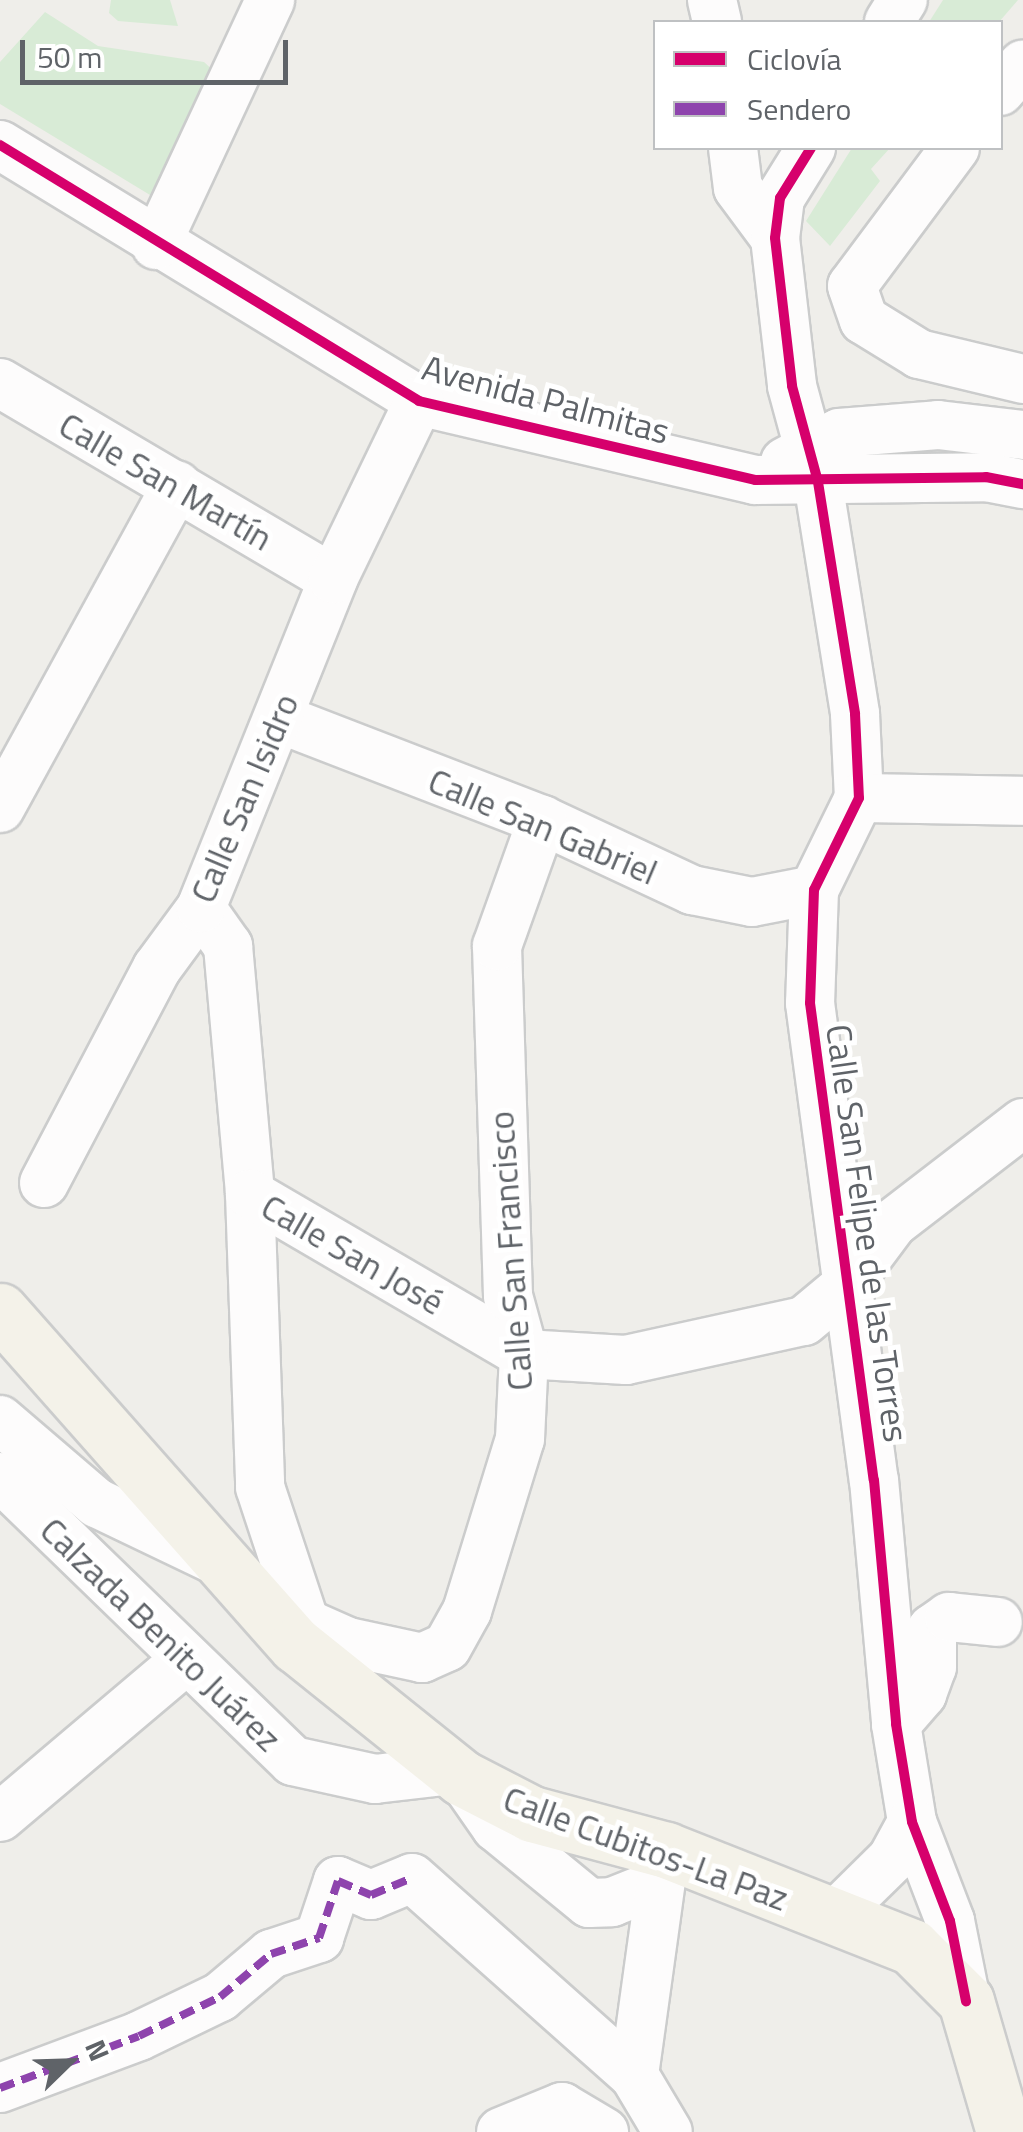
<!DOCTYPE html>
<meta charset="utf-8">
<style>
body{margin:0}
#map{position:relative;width:1023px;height:2132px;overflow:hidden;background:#efeeea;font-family:"Titillium Web",sans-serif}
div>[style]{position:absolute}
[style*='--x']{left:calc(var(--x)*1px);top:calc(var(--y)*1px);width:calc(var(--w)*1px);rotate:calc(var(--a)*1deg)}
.green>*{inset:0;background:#d8ebd6}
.roads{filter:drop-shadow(2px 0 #cbcccc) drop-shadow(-2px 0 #cbcccc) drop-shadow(0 2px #cbcccc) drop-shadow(0 -2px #cbcccc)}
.minor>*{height:48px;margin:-24px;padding:0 24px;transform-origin:24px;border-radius:24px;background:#fdfcfc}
.major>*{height:55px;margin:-27.5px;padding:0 27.5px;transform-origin:27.5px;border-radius:27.5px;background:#f4f2e9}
.quiet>*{height:8px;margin-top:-4px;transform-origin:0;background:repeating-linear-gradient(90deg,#8e44ad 0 15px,transparent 0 23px)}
.cycleway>*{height:10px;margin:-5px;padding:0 5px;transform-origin:5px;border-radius:5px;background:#d6006c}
span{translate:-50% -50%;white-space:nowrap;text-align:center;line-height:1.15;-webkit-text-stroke:10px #fff;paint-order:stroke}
.street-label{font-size:35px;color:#5f6368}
.legend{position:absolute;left:653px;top:20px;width:350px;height:130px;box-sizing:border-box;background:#fff;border:2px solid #bfc1c3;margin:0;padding:12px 18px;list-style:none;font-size:30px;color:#5f6368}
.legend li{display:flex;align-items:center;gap:20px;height:50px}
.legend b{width:50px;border:2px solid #bfc1c3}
.north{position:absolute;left:20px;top:2012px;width:100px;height:100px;-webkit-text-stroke:8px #fff;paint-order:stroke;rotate:67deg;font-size:28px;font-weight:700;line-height:40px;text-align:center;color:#5f6368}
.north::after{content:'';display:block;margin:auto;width:35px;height:45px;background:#5f6368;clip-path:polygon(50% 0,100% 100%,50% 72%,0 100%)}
.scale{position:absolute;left:20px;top:40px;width:268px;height:45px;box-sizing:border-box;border:5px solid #5f6368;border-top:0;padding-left:12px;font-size:30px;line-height:35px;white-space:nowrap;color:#5f6368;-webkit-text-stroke:8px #fff;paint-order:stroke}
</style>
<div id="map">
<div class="green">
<div style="clip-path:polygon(111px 0,170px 0,178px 26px,118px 21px,109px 13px)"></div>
<div style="clip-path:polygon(943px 0,1018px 0,999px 22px,929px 22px)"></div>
<div style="clip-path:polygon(45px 12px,98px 46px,204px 62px,217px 74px,155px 198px,0 104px,0 62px)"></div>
<div style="clip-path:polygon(852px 148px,890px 148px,871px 169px,880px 181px,830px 246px,806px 221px)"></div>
</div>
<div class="roads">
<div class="minor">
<div style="--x:712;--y:0;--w:23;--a:77"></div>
<div style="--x:889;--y:22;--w:26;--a:-58"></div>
<div style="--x:1000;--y:91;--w:35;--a:-49"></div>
<div style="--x:0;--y:145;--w:491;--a:31.4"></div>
<div style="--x:419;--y:401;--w:345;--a:13.2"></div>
<div style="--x:755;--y:480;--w:231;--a:-0.7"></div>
<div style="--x:986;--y:477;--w:38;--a:11"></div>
<div style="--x:733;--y:148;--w:40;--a:82.9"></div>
<div style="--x:738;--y:188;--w:62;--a:53.5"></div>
<div style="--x:775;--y:238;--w:149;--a:83.4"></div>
<div style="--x:792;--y:386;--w:99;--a:74.8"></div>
<div style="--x:818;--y:482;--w:235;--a:80.9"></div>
<div style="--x:855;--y:714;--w:84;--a:87.3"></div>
<div style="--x:859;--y:798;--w:102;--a:116.1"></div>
<div style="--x:814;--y:890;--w:113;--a:92"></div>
<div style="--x:810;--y:1003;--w:481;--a:82.4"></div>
<div style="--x:874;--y:1480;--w:245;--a:84.8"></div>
<div style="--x:896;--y:1724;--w:99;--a:80.7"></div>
<div style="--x:912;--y:1822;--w:106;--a:69"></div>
<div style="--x:950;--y:1921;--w:82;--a:78.7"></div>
<div style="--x:955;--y:148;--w:172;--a:126.7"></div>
<div style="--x:852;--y:286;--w:36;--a:71"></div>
<div style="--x:864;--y:320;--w:65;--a:31.7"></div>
<div style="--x:919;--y:354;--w:107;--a:13.5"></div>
<div style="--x:775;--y:238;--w:40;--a:-82.9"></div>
<div style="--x:780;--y:198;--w:59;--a:-58.2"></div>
<div style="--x:156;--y:245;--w:270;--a:-65"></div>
<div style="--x:0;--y:383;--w:386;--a:30.5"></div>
<div style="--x:785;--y:462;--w:61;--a:-28.2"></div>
<div style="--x:839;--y:433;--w:99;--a:-4.6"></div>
<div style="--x:938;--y:425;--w:86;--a:6.7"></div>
<div style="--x:278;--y:718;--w:283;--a:21.1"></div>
<div style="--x:542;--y:820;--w:166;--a:25"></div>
<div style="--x:692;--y:890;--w:61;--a:11.3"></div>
<div style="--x:752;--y:902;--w:63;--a:-11"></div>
<div style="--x:859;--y:798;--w:164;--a:1"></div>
<div style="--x:0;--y:808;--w:368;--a:-61.3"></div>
<div style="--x:201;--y:908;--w:47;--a:54.6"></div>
<div style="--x:228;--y:946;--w:249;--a:84.9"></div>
<div style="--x:250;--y:1194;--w:293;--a:88"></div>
<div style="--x:260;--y:1487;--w:143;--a:71.7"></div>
<div style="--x:305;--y:1623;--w:24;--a:112"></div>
<div style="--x:44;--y:1183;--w:243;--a:-62.3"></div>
<div style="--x:157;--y:968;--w:74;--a:-53.7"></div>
<div style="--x:201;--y:908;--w:354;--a:-68.1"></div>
<div style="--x:333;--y:579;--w:198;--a:-64.2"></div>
<div style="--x:250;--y:1194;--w:317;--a:30.3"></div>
<div style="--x:524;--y:1354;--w:102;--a:3.4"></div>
<div style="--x:626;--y:1360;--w:182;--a:-12.4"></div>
<div style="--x:804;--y:1321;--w:55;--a:-39.8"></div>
<div style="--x:846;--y:1286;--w:79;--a:-53.3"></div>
<div style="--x:893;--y:1223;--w:164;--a:-37.6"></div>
<div style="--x:0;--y:1420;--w:128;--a:40.6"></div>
<div style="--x:97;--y:1503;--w:132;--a:25.6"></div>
<div style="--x:0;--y:1477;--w:408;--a:44.1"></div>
<div style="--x:293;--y:1761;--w:84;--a:12.4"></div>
<div style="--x:375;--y:1779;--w:78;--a:-6.7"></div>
<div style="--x:305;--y:1623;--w:47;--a:23.8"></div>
<div style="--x:348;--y:1642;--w:76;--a:12.2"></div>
<div style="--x:422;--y:1658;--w:27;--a:-24"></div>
<div style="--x:447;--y:1647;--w:41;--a:-60.9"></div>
<div style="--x:467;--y:1611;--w:180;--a:-72.9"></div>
<div style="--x:520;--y:1439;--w:85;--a:-87.3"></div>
<div style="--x:524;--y:1354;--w:60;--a:-105.4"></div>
<div style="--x:508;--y:1296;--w:350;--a:-91.8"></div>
<div style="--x:497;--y:946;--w:134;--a:-70.3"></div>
<div style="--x:896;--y:1724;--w:40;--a:-49"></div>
<div style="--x:922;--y:1694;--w:29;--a:-70"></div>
<div style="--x:932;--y:1667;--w:38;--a:-90"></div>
<div style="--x:932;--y:1629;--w:21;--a:-35"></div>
<div style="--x:949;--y:1617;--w:49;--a:5.8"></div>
<div style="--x:462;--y:1778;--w:60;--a:55.2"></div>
<div style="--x:496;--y:1827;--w:120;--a:39.3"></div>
<div style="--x:589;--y:1903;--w:23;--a:-2"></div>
<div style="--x:612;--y:1902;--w:52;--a:-21.6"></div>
<div style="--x:0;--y:1817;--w:243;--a:-40.2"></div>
<div style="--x:834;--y:1916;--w:81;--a:-44.5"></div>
<div style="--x:892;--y:1859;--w:42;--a:-61.6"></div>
<div style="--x:634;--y:2075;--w:219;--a:-82.1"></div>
<div style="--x:0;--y:2088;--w:148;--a:-20.5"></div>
<div style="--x:139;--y:2036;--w:90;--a:-25.7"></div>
<div style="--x:220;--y:1997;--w:67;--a:-40.1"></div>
<div style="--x:271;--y:1954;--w:51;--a:-18.4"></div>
<div style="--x:319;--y:1938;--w:60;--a:-71.6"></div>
<div style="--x:338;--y:1881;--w:36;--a:23"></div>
<div style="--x:371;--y:1895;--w:44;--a:-22.5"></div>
<div style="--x:412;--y:1878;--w:297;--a:41.6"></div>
<div style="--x:634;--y:2075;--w:66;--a:59.2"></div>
<div style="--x:501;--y:2132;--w:66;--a:-22.3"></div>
<div style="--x:562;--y:2107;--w:49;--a:30.8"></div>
</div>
<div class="major">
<div style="--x:0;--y:1311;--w:446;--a:48.5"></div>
<div style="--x:296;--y:1645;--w:213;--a:38.7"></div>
<div style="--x:462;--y:1778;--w:79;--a:27.2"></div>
<div style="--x:532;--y:1814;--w:139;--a:15"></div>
<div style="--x:666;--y:1850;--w:264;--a:21.5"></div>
<div style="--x:912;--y:1947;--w:76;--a:45"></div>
<div style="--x:966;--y:2001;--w:136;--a:73.8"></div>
</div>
</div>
<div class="quiet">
<div style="--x:0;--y:2088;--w:148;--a:-20.5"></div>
<div style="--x:139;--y:2036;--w:90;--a:-25.7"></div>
<div style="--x:220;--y:1997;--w:67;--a:-40.1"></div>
<div style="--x:271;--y:1954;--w:51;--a:-18.4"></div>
<div style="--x:319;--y:1938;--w:60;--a:-71.6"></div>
<div style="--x:338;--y:1881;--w:36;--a:23"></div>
<div style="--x:371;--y:1895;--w:44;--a:-22.5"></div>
</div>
<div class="cycleway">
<div style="--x:0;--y:145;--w:491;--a:31.4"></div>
<div style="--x:419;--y:401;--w:345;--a:13.2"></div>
<div style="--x:755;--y:480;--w:231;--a:-0.7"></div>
<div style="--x:986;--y:477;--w:38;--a:11"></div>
<div style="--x:811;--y:148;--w:59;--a:121.8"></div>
<div style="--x:780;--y:198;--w:40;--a:97.1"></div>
<div style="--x:775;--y:238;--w:149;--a:83.4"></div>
<div style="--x:792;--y:386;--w:99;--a:74.8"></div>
<div style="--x:818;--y:482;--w:235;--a:80.9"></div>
<div style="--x:855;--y:714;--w:84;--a:87.3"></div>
<div style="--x:859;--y:798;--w:102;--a:116.1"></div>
<div style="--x:814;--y:890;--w:113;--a:92"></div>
<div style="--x:810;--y:1003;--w:481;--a:82.4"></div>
<div style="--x:874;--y:1480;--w:245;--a:84.8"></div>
<div style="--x:896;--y:1724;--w:99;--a:80.7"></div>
<div style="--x:912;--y:1822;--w:106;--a:69"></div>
<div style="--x:950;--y:1921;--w:82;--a:78.7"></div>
</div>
<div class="street-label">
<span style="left:546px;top:399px;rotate:15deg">Avenida Palmitas</span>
<span style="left:166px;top:481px;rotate:30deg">Calle San Martín</span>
<span style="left:244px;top:798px;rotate:-67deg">Calle San Isidro</span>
<span style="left:543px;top:826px;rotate:23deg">Calle San Gabriel</span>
<span style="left:868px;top:1233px;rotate:82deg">Calle San Felipe de las Torres</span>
<span style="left:510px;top:1251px;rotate:-94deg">Calle San Francisco</span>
<span style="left:353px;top:1254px;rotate:30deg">Calle San José</span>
<span style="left:161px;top:1634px;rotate:44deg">Calzada Benito Juárez</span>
<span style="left:646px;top:1848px;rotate:20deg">Calle Cubitos-La Paz</span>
</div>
<ul class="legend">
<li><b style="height:12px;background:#d6006c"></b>Ciclovía</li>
<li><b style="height:12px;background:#8e44ad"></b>Sendero</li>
</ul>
<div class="north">N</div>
<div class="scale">50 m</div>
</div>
